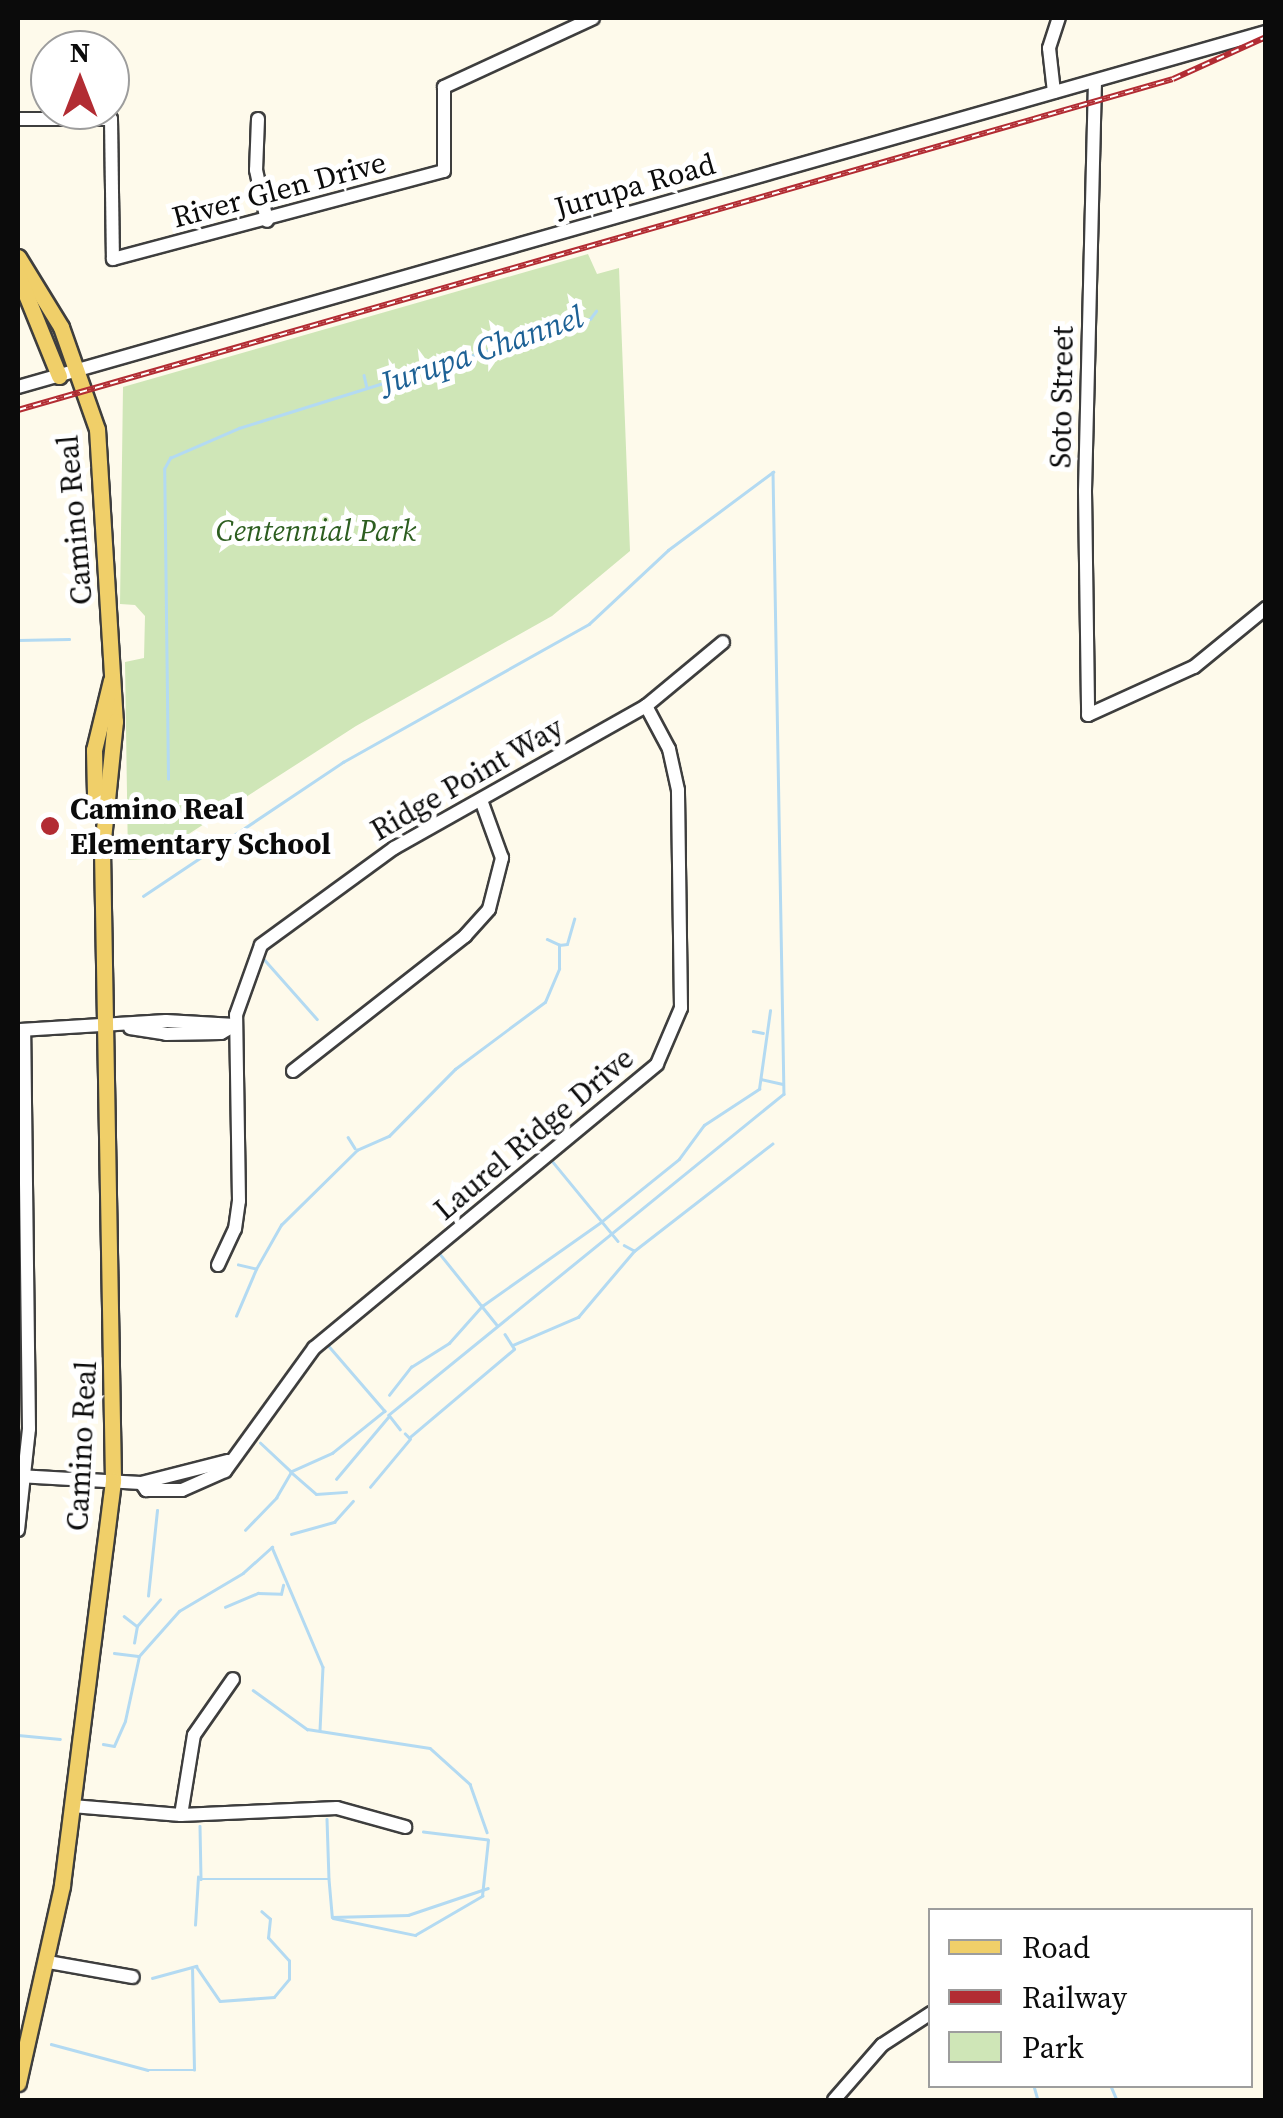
<!DOCTYPE html>
<style>
body{margin:0}
#map{position:relative;width:1283px;height:2118px;overflow:hidden;background:#fefaeb;font-family:"Source Serif 4",serif}
div>[style]{position:absolute}
[style*='--x']{left:calc(var(--x)*1px);top:calc(var(--y)*1px);width:calc(var(--w)*1px);rotate:calc(var(--a)*1deg)}
.green>*{inset:0;background:#cfe6b7}
.stream>*{height:2.5px;margin:-1.25px;padding:0 1.25px;transform-origin:1.25px;border-radius:1.25px;background:#b3daf2}
.roads{filter:drop-shadow(2px 0 #3e3e3e) drop-shadow(-2px 0 #3e3e3e) drop-shadow(0 2px #3e3e3e) drop-shadow(0 -2px #3e3e3e)}
.minor>*{height:12px;margin:-6px;padding:0 6px;transform-origin:6px;border-radius:6px;background:#fff}
.major>*{height:15px;margin:-7.5px;padding:0 7.5px;transform-origin:7.5px;border-radius:7.5px;background:#f0cf69}
.rail>*{height:6px;margin-top:-3px;transform-origin:0;background:repeating-linear-gradient(90deg,#fff 0 8px,#b22c33 0 16px);box-sizing:border-box;border-block:2px solid #b22c33}
.dots>*{width:28px;height:28px;translate:-50% -50%;box-sizing:border-box;border:5px solid #fff;border-radius:50%}
span{translate:-50% -50%;white-space:nowrap;text-align:center;line-height:1.15;-webkit-text-stroke:10px #fff;paint-order:stroke}
.street-label{font-size:30px;color:#0b0b0b}
.park-label{font-size:30px;color:#2d5e20;font-style:italic}
.poi-label{font-size:30px;color:#0b0b0b;font-weight:700}
.left{translate:0 -50%;text-align:left}
.water-label{font-size:32px;color:#1d6195;font-style:italic}
.frame{position:absolute;inset:0;border:20px solid #0b0b0b;pointer-events:none}
.legend{position:absolute;left:928px;top:1908px;width:325px;height:180px;box-sizing:border-box;background:#fff;border:2px solid #9d9d9d;margin:0;padding:12px 18px;list-style:none;font-size:30px;color:#0b0b0b}
.legend li{display:flex;align-items:center;gap:20px;height:50px}
.legend b{width:50px;border:2px solid #9d9d9d}
.north{position:absolute;left:30px;top:30px;width:100px;height:100px;box-sizing:border-box;background:#fff;border:2px solid #9d9d9d;border-radius:50%;rotate:0deg;font-size:28px;font-weight:700;line-height:40px;text-align:center;color:#0b0b0b}
.north::after{content:'';display:block;margin:auto;width:35px;height:45px;background:#b22c33;clip-path:polygon(50% 0,100% 100%,50% 72%,0 100%)}
</style>
<div id="map">
<div class="green">
<div style="clip-path:polygon(588px 254px,597px 274px,619px 268px,630px 551px,552px 616px,356px 726px,150px 859px,128px 860px,125px 662px,144px 658px,145px 616px,135px 605px,120px 604px,123px 387px)"></div>
</div>
<div class="stream">
<div style="--x:364;--y:375;--w:13;--a:77"></div>
<div style="--x:18;--y:640;--w:51;--a:-1.1"></div>
<div style="--x:168;--y:779;--w:310;--a:-90.7"></div>
<div style="--x:164;--y:469;--w:13;--a:-61"></div>
<div style="--x:170;--y:458;--w:75;--a:-23.5"></div>
<div style="--x:239;--y:428;--w:368;--a:-17.3"></div>
<div style="--x:590;--y:319;--w:10;--a:-53"></div>
<div style="--x:143;--y:896;--w:241;--a:-33.8"></div>
<div style="--x:343;--y:762;--w:282;--a:-29.3"></div>
<div style="--x:589;--y:624;--w:108;--a:-43.1"></div>
<div style="--x:668;--y:550;--w:131;--a:-36.6"></div>
<div style="--x:773;--y:472;--w:622;--a:88.99"></div>
<div style="--x:784;--y:1094;--w:509;--a:140.9"></div>
<div style="--x:389;--y:1415;--w:18;--a:52"></div>
<div style="--x:547;--y:939;--w:12;--a:24"></div>
<div style="--x:264;--y:959;--w:80;--a:48.5"></div>
<div style="--x:753;--y:1031;--w:10;--a:11"></div>
<div style="--x:761;--y:1079;--w:22;--a:13"></div>
<div style="--x:348;--y:1137;--w:13;--a:58"></div>
<div style="--x:553;--y:1162;--w:102;--a:50.6"></div>
<div style="--x:624;--y:1245;--w:10;--a:29"></div>
<div style="--x:440;--y:1254;--w:91;--a:51.2"></div>
<div style="--x:256;--y:1269;--w:51;--a:-60.4"></div>
<div style="--x:281;--y:1225;--w:107;--a:-44.6"></div>
<div style="--x:357;--y:1150;--w:35;--a:-24"></div>
<div style="--x:389;--y:1136;--w:94;--a:-45.4"></div>
<div style="--x:455;--y:1069;--w:112;--a:-36.7"></div>
<div style="--x:545;--y:1002;--w:36;--a:-67"></div>
<div style="--x:559;--y:969;--w:24;--a:-90"></div>
<div style="--x:559;--y:945;--w:8;--a:-7"></div>
<div style="--x:567;--y:944;--w:26;--a:-74"></div>
<div style="--x:236;--y:1316;--w:51;--a:-66.9"></div>
<div style="--x:256;--y:1269;--w:18;--a:-167"></div>
<div style="--x:328;--y:1345;--w:87;--a:49.2"></div>
<div style="--x:385;--y:1411;--w:67;--a:141.1"></div>
<div style="--x:333;--y:1453;--w:46;--a:155.7"></div>
<div style="--x:291;--y:1472;--w:33;--a:41"></div>
<div style="--x:316;--y:1494;--w:30;--a:-4"></div>
<div style="--x:513;--y:1345;--w:71;--a:-23.3"></div>
<div style="--x:578;--y:1317;--w:87;--a:-49.7"></div>
<div style="--x:634;--y:1251;--w:175;--a:-37.8"></div>
<div style="--x:389;--y:1395;--w:36;--a:-52"></div>
<div style="--x:411;--y:1367;--w:45;--a:-32.3"></div>
<div style="--x:449;--y:1343;--w:50;--a:-48.3"></div>
<div style="--x:482;--y:1306;--w:146;--a:-35.2"></div>
<div style="--x:601;--y:1222;--w:100;--a:-38.9"></div>
<div style="--x:679;--y:1159;--w:42;--a:-53.7"></div>
<div style="--x:704;--y:1125;--w:66;--a:-33.2"></div>
<div style="--x:759;--y:1089;--w:79;--a:-82"></div>
<div style="--x:410;--y:1437;--w:136;--a:-40.2"></div>
<div style="--x:514;--y:1349;--w:17;--a:-123"></div>
<div style="--x:336;--y:1479;--w:82;--a:-49.9"></div>
<div style="--x:370;--y:1487;--w:62;--a:-50.2"></div>
<div style="--x:410;--y:1439;--w:7;--a:-135"></div>
<div style="--x:245;--y:1530;--w:45;--a:-45.9"></div>
<div style="--x:276;--y:1498;--w:30;--a:-60"></div>
<div style="--x:291;--y:1472;--w:42;--a:-136.9"></div>
<div style="--x:291;--y:1534;--w:45;--a:-15.6"></div>
<div style="--x:334;--y:1522;--w:28;--a:-48"></div>
<div style="--x:148;--y:1596;--w:86;--a:-84"></div>
<div style="--x:225;--y:1607;--w:36;--a:-23"></div>
<div style="--x:258;--y:1593;--w:23;--a:2"></div>
<div style="--x:281;--y:1594;--w:9;--a:-77"></div>
<div style="--x:124;--y:1616;--w:16;--a:38"></div>
<div style="--x:137;--y:1626;--w:35;--a:-49"></div>
<div style="--x:134;--y:1643;--w:17;--a:-80"></div>
<div style="--x:114;--y:1653;--w:24;--a:7"></div>
<div style="--x:253;--y:1690;--w:67;--a:35.8"></div>
<div style="--x:307;--y:1729;--w:124;--a:8.8"></div>
<div style="--x:430;--y:1748;--w:54;--a:42"></div>
<div style="--x:470;--y:1784;--w:51;--a:70.5"></div>
<div style="--x:18;--y:1735;--w:42;--a:5.4"></div>
<div style="--x:103;--y:1744;--w:11;--a:10"></div>
<div style="--x:114;--y:1746;--w:27;--a:-66"></div>
<div style="--x:125;--y:1721;--w:66;--a:-77.8"></div>
<div style="--x:139;--y:1656;--w:60;--a:-48.4"></div>
<div style="--x:179;--y:1611;--w:74;--a:-30.7"></div>
<div style="--x:243;--y:1573;--w:39;--a:-42"></div>
<div style="--x:272;--y:1547;--w:130;--a:67"></div>
<div style="--x:323;--y:1667;--w:63;--a:92.7"></div>
<div style="--x:327;--y:1819;--w:59;--a:88.1"></div>
<div style="--x:200;--y:1826;--w:53;--a:88.9"></div>
<div style="--x:201;--y:1879;--w:128;--a:0"></div>
<div style="--x:329;--y:1879;--w:38;--a:85"></div>
<div style="--x:332;--y:1917;--w:76;--a:-1.5"></div>
<div style="--x:408;--y:1915;--w:84;--a:-18.6"></div>
<div style="--x:333;--y:1918;--w:84;--a:11.7"></div>
<div style="--x:415;--y:1935;--w:78;--a:-30.2"></div>
<div style="--x:482;--y:1896;--w:56;--a:-83.9"></div>
<div style="--x:488;--y:1840;--w:65;--a:-173"></div>
<div style="--x:195;--y:1925;--w:48;--a:-86.4"></div>
<div style="--x:152;--y:1978;--w:46;--a:-15.3"></div>
<div style="--x:196;--y:1966;--w:42;--a:55.6"></div>
<div style="--x:220;--y:2001;--w:54;--a:-4.2"></div>
<div style="--x:274;--y:1997;--w:23;--a:-50"></div>
<div style="--x:289;--y:1979;--w:18;--a:-90"></div>
<div style="--x:289;--y:1961;--w:31;--a:-132"></div>
<div style="--x:268;--y:1938;--w:19;--a:-84"></div>
<div style="--x:270;--y:1919;--w:11;--a:-139"></div>
<div style="--x:51;--y:2044;--w:100;--a:15"></div>
<div style="--x:148;--y:2070;--w:46;--a:0"></div>
<div style="--x:194;--y:2070;--w:100;--a:-91.1"></div>
<div style="--x:1034;--y:2086;--w:15;--a:74"></div>
<div style="--x:1111;--y:2086;--w:15;--a:67"></div>
</div>
<div class="roads">
<div class="minor">
<div style="--x:1095;--y:81;--w:410;--a:91.4"></div>
<div style="--x:1085;--y:491;--w:224;--a:89.2"></div>
<div style="--x:1088;--y:715;--w:116;--a:-24.4"></div>
<div style="--x:1194;--y:667;--w:93;--a:-39.3"></div>
<div style="--x:1054;--y:92;--w:44;--a:-96.5"></div>
<div style="--x:1049;--y:48;--w:32;--a:-72"></div>
<div style="--x:18;--y:119;--w:93;--a:0"></div>
<div style="--x:111;--y:119;--w:140;--a:89.2"></div>
<div style="--x:113;--y:259;--w:342;--a:-14.9"></div>
<div style="--x:444;--y:171;--w:84;--a:-90"></div>
<div style="--x:444;--y:87;--w:164;--a:-24.8"></div>
<div style="--x:258;--y:119;--w:51;--a:92.2"></div>
<div style="--x:256;--y:170;--w:52;--a:77.8"></div>
<div style="--x:18;--y:387;--w:1298;--a:-15.88"></div>
<div style="--x:130;--y:1028;--w:36;--a:9"></div>
<div style="--x:166;--y:1034;--w:55;--a:-1"></div>
<div style="--x:221;--y:1033;--w:16;--a:-30"></div>
<div style="--x:20;--y:1030;--w:146;--a:-3.5"></div>
<div style="--x:166;--y:1021;--w:69;--a:3.3"></div>
<div style="--x:293;--y:1071;--w:219;--a:-38.1"></div>
<div style="--x:465;--y:936;--w:36;--a:-48"></div>
<div style="--x:489;--y:909;--w:53;--a:-75.7"></div>
<div style="--x:502;--y:858;--w:62;--a:-109.9"></div>
<div style="--x:218;--y:1265;--w:40;--a:-65"></div>
<div style="--x:235;--y:1229;--w:28;--a:-82"></div>
<div style="--x:239;--y:1201;--w:186;--a:-90.9"></div>
<div style="--x:236;--y:1015;--w:74;--a:-70.3"></div>
<div style="--x:261;--y:945;--w:165;--a:-36.1"></div>
<div style="--x:394;--y:848;--w:289;--a:-29.4"></div>
<div style="--x:646;--y:706;--w:100;--a:-39.7"></div>
<div style="--x:18;--y:1476;--w:123;--a:3.3"></div>
<div style="--x:141;--y:1483;--w:90;--a:-14.2"></div>
<div style="--x:141;--y:1483;--w:9;--a:54"></div>
<div style="--x:146;--y:1490;--w:36;--a:0"></div>
<div style="--x:182;--y:1490;--w:47;--a:-23.8"></div>
<div style="--x:225;--y:1471;--w:152;--a:-54.1"></div>
<div style="--x:314;--y:1348;--w:445;--a:-39.6"></div>
<div style="--x:657;--y:1064;--w:61;--a:-66.8"></div>
<div style="--x:681;--y:1008;--w:218;--a:-90.8"></div>
<div style="--x:678;--y:790;--w:42;--a:-102.4"></div>
<div style="--x:669;--y:749;--w:49;--a:-118.1"></div>
<div style="--x:18;--y:1530;--w:102;--a:-83.8"></div>
<div style="--x:29;--y:1429;--w:399;--a:-90.7"></div>
<div style="--x:72;--y:1806;--w:109;--a:4.7"></div>
<div style="--x:181;--y:1815;--w:156;--a:-2.6"></div>
<div style="--x:337;--y:1808;--w:71;--a:15.6"></div>
<div style="--x:181;--y:1815;--w:81;--a:-80.8"></div>
<div style="--x:194;--y:1735;--w:68;--a:-55.1"></div>
<div style="--x:48;--y:1962;--w:86;--a:10"></div>
<div style="--x:834;--y:2100;--w:73;--a:-48.9"></div>
<div style="--x:882;--y:2045;--w:59;--a:-33.1"></div>
</div>
<div class="major">
<div style="--x:18;--y:257;--w:82;--a:58.4"></div>
<div style="--x:61;--y:327;--w:108;--a:70.6"></div>
<div style="--x:97;--y:429;--w:293;--a:86.5"></div>
<div style="--x:115;--y:721;--w:130;--a:95.8"></div>
<div style="--x:102;--y:850;--w:631;--a:89"></div>
<div style="--x:113;--y:1481;--w:408;--a:97.2"></div>
<div style="--x:62;--y:1886;--w:202;--a:102.6"></div>
<div style="--x:18;--y:275;--w:109;--a:67.9"></div>
<div style="--x:104;--y:805;--w:14;--a:-129"></div>
<div style="--x:95;--y:794;--w:44;--a:-91.3"></div>
<div style="--x:94;--y:750;--w:72;--a:-76.3"></div>
</div>
</div>
<div class="rail">
<div style="--x:18;--y:410;--w:1201;--a:-15.99"></div>
<div style="--x:1173;--y:79;--w:102;--a:-24.3"></div>
</div>
<div class="dots">
<div style="left:50px;top:826px;background:#b22c33"></div>
</div>
<div class="street-label">
<span style="left:635px;top:186px;rotate:-16deg">Jurupa Road</span>
<span style="left:279px;top:190px;rotate:-15deg">River Glen Drive</span>
<span style="left:1062px;top:397px;rotate:-89deg">Soto Street</span>
<span style="left:75px;top:520px;rotate:-95deg">Camino Real</span>
<span style="left:467px;top:779px;rotate:-30deg">Ridge Point Way</span>
<span style="left:534px;top:1134px;rotate:-40deg">Laurel Ridge Drive</span>
<span style="left:82px;top:1446px;rotate:-87deg">Camino Real</span>
</div>
<div class="park-label">
<span style="left:316px;top:531px">Centennial Park</span>
</div>
<div class="poi-label">
<span class="left" style="left:70px;top:826px">Camino Real<br>Elementary School</span>
</div>
<div class="water-label">
<span style="left:482px;top:350px;rotate:-19deg">Jurupa Channel</span>
</div>
<div class="frame"></div>
<ul class="legend">
<li><b style="height:12px;background:#f0cf69"></b>Road</li>
<li><b style="height:12px;background:#b22c33"></b>Railway</li>
<li><b style="height:28px;background:#cfe6b7"></b>Park</li>
</ul>
<div class="north">N</div>
</div>
